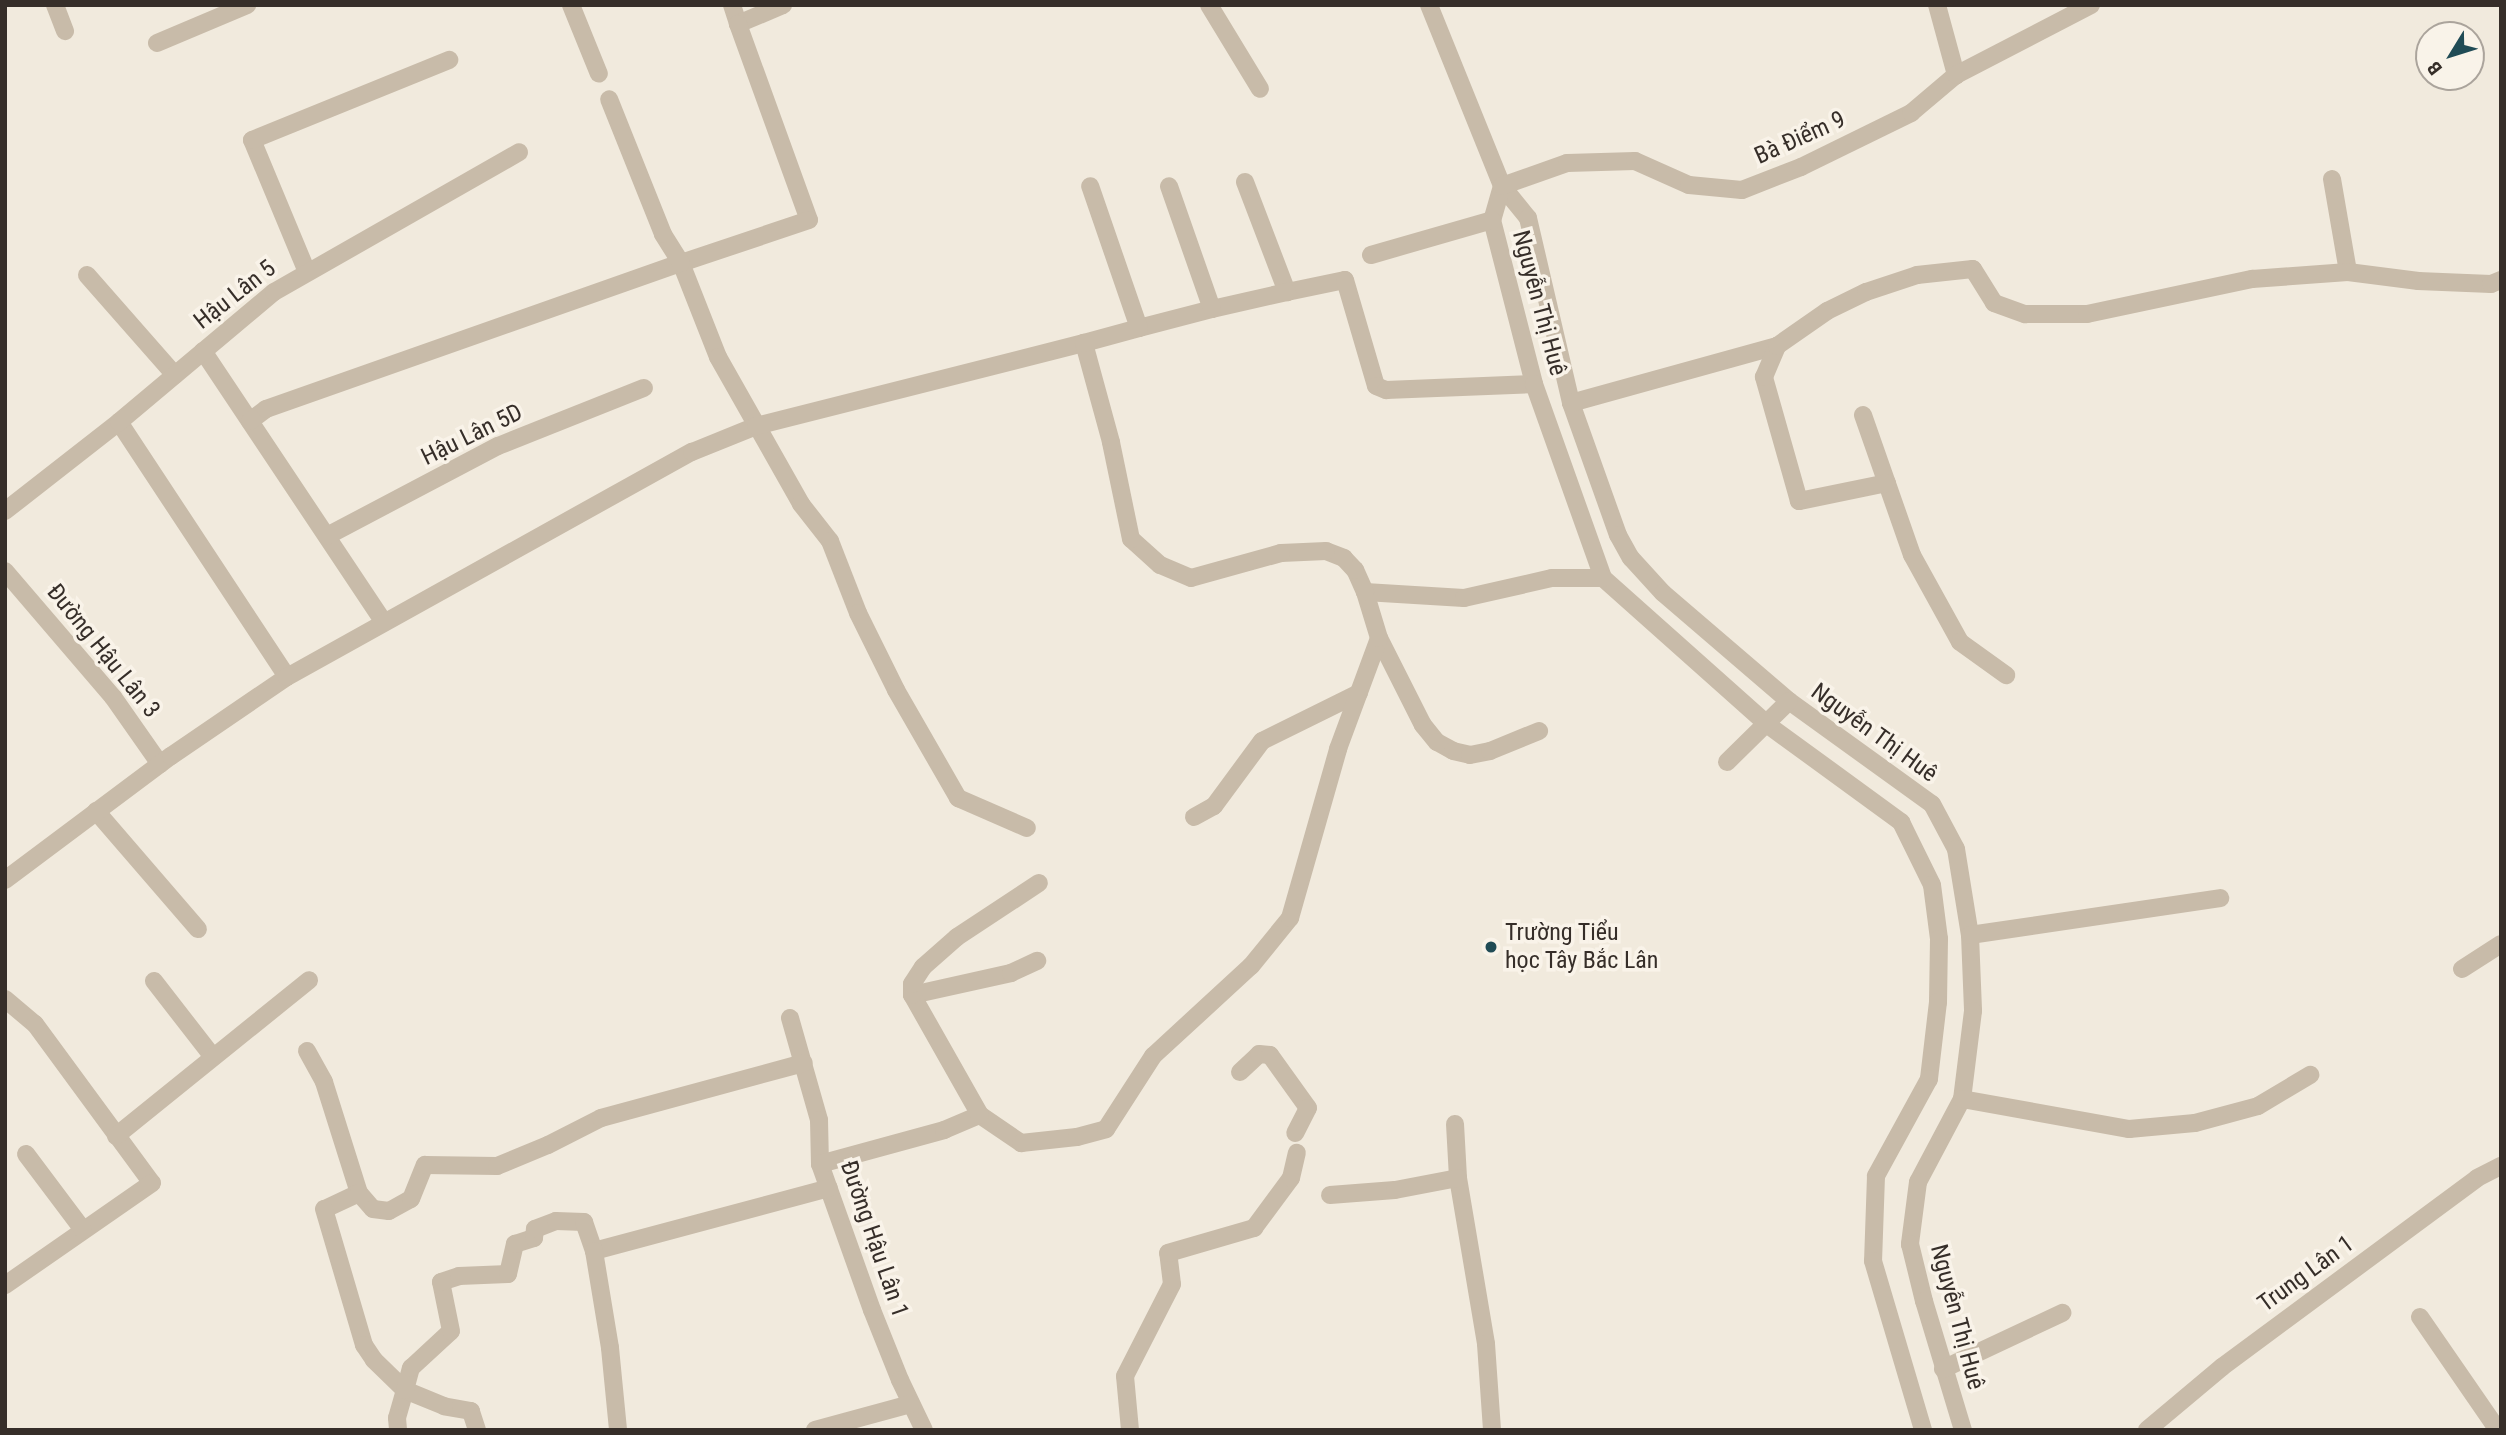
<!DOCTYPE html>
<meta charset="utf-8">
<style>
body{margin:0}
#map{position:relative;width:2506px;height:1435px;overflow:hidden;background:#f1eadd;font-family:"Roboto Condensed",sans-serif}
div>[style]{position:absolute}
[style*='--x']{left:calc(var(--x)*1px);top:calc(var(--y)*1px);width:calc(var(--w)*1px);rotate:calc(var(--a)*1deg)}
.minor>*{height:18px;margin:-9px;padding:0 9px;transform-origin:9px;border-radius:9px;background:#c8bba9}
.dots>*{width:19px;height:19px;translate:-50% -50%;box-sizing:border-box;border:4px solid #f9f3e9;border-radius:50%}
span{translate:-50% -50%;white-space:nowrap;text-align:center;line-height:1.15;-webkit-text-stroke:7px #f9f3e9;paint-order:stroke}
.street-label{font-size:24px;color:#362e29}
.poi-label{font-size:24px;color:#362e29}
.left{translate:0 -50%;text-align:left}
.frame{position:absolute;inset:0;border:7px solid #362e29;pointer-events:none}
.north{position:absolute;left:2415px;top:21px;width:70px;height:70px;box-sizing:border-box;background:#f9f3e9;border:2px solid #aba49c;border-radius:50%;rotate:232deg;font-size:19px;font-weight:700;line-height:28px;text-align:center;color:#362e29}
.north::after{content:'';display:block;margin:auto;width:24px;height:32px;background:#204b55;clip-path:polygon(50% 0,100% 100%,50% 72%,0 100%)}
</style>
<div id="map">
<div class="minor">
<div style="--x:55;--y:5;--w:28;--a:69"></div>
<div style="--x:571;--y:5;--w:74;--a:67.9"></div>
<div style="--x:732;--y:5;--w:20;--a:72"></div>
<div style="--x:783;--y:5;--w:49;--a:157.1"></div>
<div style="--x:738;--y:24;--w:208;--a:70.1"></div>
<div style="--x:809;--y:220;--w:135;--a:161.4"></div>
<div style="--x:681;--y:263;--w:101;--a:68.5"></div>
<div style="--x:718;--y:357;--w:169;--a:60.5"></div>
<div style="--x:801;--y:504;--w:47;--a:51.9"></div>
<div style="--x:830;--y:541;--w:77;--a:68.7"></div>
<div style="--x:858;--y:613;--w:86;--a:63.7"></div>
<div style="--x:896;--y:690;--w:125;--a:60.1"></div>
<div style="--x:958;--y:798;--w:75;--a:23.5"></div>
<div style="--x:1209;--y:5;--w:98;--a:58.7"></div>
<div style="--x:1429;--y:5;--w:195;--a:68"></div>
<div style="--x:1502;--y:186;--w:41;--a:50.9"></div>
<div style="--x:1528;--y:218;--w:190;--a:76.9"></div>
<div style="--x:1571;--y:403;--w:140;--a:70.4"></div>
<div style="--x:1618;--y:535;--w:26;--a:61"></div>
<div style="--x:1631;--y:558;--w:47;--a:47.6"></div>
<div style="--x:1663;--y:593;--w:166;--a:40.6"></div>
<div style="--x:1789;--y:701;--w:176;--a:35.8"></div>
<div style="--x:1932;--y:804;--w:51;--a:61.9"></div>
<div style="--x:1956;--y:849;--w:87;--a:80.8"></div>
<div style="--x:1970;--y:935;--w:76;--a:87.7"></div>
<div style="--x:1973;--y:1011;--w:89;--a:97.1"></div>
<div style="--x:1962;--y:1099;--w:94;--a:117.9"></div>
<div style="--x:1918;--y:1182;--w:63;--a:97.4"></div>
<div style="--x:1910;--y:1244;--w:59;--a:76.2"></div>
<div style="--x:1924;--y:1301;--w:135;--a:73.2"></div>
<div style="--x:1937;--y:5;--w:73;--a:74.8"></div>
<div style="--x:157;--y:43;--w:98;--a:-22.9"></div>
<div style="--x:2332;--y:179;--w:94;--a:80.2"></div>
<div style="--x:1245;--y:182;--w:118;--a:69.1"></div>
<div style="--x:1287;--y:292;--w:59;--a:-11.7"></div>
<div style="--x:1345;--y:280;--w:110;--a:73.7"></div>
<div style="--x:1376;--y:386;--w:11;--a:22"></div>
<div style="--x:1386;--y:390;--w:148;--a:-2.3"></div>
<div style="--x:1502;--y:186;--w:35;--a:106"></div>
<div style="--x:1492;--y:220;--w:169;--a:75.6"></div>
<div style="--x:1534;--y:384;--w:206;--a:70.4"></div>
<div style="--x:1603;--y:578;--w:221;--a:41.7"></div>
<div style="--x:1768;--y:725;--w:165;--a:36.1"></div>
<div style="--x:1901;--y:822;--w:70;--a:63.8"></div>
<div style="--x:1932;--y:885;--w:54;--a:82.6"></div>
<div style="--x:1939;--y:939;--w:63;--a:90.9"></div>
<div style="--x:1938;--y:1002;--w:78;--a:96.7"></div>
<div style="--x:1929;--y:1079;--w:111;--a:118.7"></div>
<div style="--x:1876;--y:1176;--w:85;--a:92"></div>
<div style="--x:1873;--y:1261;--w:176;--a:73.5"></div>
<div style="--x:1502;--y:186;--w:69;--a:-19.5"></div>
<div style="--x:1567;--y:163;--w:68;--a:-1.7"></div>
<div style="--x:1635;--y:161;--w:59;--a:24"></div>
<div style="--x:1689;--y:185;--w:53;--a:5.4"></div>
<div style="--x:1742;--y:190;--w:63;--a:-21.3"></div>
<div style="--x:1801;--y:167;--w:123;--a:-26.1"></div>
<div style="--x:1911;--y:113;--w:59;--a:-40.2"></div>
<div style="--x:1956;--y:75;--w:152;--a:-27.4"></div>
<div style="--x:1371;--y:255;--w:126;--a:-16.1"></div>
<div style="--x:307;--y:272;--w:143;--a:-112.6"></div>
<div style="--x:252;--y:140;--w:213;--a:-22.1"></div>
<div style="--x:87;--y:275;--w:133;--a:48.7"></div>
<div style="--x:1212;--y:309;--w:77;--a:-12.8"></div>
<div style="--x:1139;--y:328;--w:75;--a:-14.6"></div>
<div style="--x:1212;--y:309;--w:130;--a:-109.3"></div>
<div style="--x:203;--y:351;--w:326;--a:56.3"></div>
<div style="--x:1571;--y:403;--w:214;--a:-15.5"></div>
<div style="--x:1863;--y:415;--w:148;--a:70.7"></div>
<div style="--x:1912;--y:555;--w:99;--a:61.1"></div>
<div style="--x:1960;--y:642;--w:57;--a:35.7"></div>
<div style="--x:250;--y:421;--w:20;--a:-37"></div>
<div style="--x:266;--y:409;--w:440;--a:-19.4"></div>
<div style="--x:681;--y:263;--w:34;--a:-122"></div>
<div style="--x:663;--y:234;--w:145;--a:-111.8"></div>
<div style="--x:119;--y:422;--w:305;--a:56.6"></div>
<div style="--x:1887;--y:483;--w:90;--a:168.4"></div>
<div style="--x:1799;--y:501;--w:129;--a:-105.8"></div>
<div style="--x:1764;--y:377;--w:34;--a:-67"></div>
<div style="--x:1777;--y:346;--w:61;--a:-35"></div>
<div style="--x:1827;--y:311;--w:43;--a:-26"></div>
<div style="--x:1866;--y:292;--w:54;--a:-18.4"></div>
<div style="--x:1917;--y:275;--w:56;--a:-6.1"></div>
<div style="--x:1973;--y:269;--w:40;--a:58"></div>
<div style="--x:1994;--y:303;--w:33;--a:20"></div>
<div style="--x:2025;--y:314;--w:62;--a:0"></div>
<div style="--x:2087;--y:314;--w:169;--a:-12"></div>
<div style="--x:2252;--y:279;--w:96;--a:-4.2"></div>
<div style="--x:2348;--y:272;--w:71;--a:7.3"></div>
<div style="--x:2418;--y:281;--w:73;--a:2.4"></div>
<div style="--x:2491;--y:284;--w:11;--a:-22"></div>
<div style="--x:5;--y:511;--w:145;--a:-38"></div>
<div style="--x:119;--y:422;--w:202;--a:-40"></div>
<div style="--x:274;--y:292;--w:282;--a:-29.7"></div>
<div style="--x:327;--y:536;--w:193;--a:-27.8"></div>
<div style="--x:498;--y:446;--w:157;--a:-21.7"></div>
<div style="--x:5;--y:571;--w:166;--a:49.4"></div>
<div style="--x:113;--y:697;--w:82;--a:55"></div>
<div style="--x:1365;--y:592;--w:99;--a:3.5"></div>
<div style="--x:1464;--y:598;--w:90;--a:-12.8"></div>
<div style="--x:1552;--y:578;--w:51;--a:0"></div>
<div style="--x:1379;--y:638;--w:97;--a:63.2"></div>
<div style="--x:1423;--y:725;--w:22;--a:51"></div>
<div style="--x:1437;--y:742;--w:18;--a:29"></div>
<div style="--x:1453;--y:751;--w:17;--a:13"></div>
<div style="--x:1470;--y:755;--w:20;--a:-11"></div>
<div style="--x:1490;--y:751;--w:53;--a:-22.2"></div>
<div style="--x:1727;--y:762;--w:87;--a:-44.5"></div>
<div style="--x:96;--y:811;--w:156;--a:49.2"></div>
<div style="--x:1194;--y:817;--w:23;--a:-29"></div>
<div style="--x:1214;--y:806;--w:81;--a:-53.6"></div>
<div style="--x:1262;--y:741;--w:108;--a:-26.3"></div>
<div style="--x:5;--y:880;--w:207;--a:-36.8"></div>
<div style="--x:171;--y:756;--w:140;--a:-34.3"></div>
<div style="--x:287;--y:677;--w:463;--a:-29.1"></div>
<div style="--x:692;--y:452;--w:69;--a:-22.1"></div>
<div style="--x:756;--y:426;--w:338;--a:-14.2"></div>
<div style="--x:1970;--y:935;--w:253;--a:-8.4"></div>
<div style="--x:2462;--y:969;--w:46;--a:-32.7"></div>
<div style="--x:154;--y:981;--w:96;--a:52.2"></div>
<div style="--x:912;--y:995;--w:101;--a:-12.5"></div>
<div style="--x:1011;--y:973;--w:29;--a:-25"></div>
<div style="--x:5;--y:999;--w:39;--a:40"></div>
<div style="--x:35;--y:1024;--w:197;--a:53.7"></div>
<div style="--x:152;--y:1183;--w:179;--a:145.2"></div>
<div style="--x:790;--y:1018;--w:106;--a:74.1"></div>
<div style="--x:819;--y:1120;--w:44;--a:88.7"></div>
<div style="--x:820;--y:1164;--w:155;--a:70.4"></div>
<div style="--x:872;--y:1310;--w:75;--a:68.2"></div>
<div style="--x:900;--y:1380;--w:55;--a:64.4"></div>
<div style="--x:307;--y:1051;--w:35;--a:61"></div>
<div style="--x:324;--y:1082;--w:116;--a:72.5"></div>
<div style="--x:359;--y:1193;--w:38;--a:155"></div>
<div style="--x:324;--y:1209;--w:142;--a:73.6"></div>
<div style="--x:364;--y:1345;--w:18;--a:56"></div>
<div style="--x:374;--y:1360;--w:43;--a:44.1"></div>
<div style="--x:405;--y:1390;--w:29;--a:106"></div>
<div style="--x:397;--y:1418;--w:12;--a:85"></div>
<div style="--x:1240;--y:1072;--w:26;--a:-43"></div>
<div style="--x:1259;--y:1054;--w:11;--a:5"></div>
<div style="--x:1270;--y:1055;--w:65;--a:54.4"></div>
<div style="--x:1308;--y:1108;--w:28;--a:117"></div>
<div style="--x:1962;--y:1099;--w:170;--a:10.2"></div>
<div style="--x:2129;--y:1129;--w:66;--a:-5.2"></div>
<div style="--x:2195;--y:1123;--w:65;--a:-15.1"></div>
<div style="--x:2258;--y:1106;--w:61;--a:-30.8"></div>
<div style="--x:980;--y:1115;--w:50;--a:34.3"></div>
<div style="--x:1021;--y:1143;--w:56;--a:-6.1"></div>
<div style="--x:1077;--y:1137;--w:30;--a:-15"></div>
<div style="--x:1106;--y:1129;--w:87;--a:-57.2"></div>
<div style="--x:1153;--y:1056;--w:133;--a:-42.6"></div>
<div style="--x:1251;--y:966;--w:62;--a:-50.9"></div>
<div style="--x:1290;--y:918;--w:176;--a:-74.1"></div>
<div style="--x:1338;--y:749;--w:118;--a:-69.7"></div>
<div style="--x:1379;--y:638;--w:48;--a:-106.9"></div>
<div style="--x:1365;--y:592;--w:24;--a:-114"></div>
<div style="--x:1355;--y:570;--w:16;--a:-133"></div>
<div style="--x:1344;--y:558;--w:19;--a:-159"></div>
<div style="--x:1326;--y:551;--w:45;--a:177.5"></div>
<div style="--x:1281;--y:553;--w:93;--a:164.5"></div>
<div style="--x:1191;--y:578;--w:34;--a:-157"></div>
<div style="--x:1160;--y:565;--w:39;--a:-138"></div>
<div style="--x:1131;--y:539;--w:99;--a:-101.7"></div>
<div style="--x:1111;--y:442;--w:103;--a:-105.3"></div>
<div style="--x:1084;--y:343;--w:57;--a:-15.3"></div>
<div style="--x:1139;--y:328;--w:150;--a:-109"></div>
<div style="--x:1455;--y:1124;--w:54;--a:86.8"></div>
<div style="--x:1458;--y:1178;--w:168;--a:80.4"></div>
<div style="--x:1486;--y:1344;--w:86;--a:86"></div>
<div style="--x:116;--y:1136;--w:248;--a:-38.9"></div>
<div style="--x:26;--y:1154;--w:95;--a:53.1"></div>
<div style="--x:820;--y:1164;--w:129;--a:-15.3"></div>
<div style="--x:944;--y:1130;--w:39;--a:-23"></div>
<div style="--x:980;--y:1115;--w:138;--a:-119.5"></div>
<div style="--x:912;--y:995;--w:11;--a:-90"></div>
<div style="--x:912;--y:984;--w:20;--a:-57"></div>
<div style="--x:923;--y:967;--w:45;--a:-41.4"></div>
<div style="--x:957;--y:937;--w:98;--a:-33.4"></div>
<div style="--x:359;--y:1193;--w:21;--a:49"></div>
<div style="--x:373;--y:1209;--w:16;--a:7"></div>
<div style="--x:389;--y:1211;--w:25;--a:-29"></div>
<div style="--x:411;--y:1199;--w:37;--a:-68"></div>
<div style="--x:425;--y:1165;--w:72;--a:0.8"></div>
<div style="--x:497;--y:1166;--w:55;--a:-22.4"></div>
<div style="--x:548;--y:1145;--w:59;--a:-27"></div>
<div style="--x:601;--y:1118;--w:210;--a:-15.2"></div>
<div style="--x:1330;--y:1195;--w:65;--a:-4.4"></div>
<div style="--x:1395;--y:1190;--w:64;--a:-10.8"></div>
<div style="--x:594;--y:1251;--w:243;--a:-15"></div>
<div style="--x:2420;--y:1317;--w:137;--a:55.4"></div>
<div style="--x:1943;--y:1369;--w:132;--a:-25.2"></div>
<div style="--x:477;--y:1430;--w:20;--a:-108"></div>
<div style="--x:471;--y:1411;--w:27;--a:-170"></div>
<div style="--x:444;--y:1406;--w:42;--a:-157.7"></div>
<div style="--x:405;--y:1390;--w:23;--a:-75"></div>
<div style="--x:411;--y:1368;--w:54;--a:-42.8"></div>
<div style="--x:451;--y:1331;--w:50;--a:-101.5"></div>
<div style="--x:441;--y:1282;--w:19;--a:-18"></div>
<div style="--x:459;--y:1276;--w:49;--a:-2.3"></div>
<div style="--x:508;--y:1274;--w:31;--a:-77"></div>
<div style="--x:515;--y:1244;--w:20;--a:-18"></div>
<div style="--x:534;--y:1238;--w:9;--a:-84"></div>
<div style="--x:535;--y:1229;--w:22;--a:-21"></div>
<div style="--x:556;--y:1221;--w:28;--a:2"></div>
<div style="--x:584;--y:1222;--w:31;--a:71"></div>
<div style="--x:594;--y:1251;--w:98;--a:80.6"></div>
<div style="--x:610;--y:1348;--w:82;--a:84.4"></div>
<div style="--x:815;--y:1430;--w:99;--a:-15.2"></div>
<div style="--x:1130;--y:1430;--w:54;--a:-95.3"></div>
<div style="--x:1125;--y:1376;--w:103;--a:-62.9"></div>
<div style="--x:1172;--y:1284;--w:31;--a:-97"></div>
<div style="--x:1168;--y:1253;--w:90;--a:-16.2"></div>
<div style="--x:1254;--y:1228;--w:62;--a:-53.5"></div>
<div style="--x:1291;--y:1178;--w:26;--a:-77"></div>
<div style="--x:2147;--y:1430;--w:98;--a:-40"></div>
<div style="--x:2222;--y:1367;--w:317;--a:-36.5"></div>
<div style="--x:2477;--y:1178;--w:27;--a:-27"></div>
</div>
<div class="dots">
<div style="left:1491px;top:947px;background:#204b55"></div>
</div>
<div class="street-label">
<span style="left:1800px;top:138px;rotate:-24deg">Bà Điểm 9</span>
<span style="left:235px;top:295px;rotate:-38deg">Hậu Lân 5</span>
<span style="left:1539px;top:303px;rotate:75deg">Nguyễn Thị Huê</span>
<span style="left:472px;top:435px;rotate:-26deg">Hậu Lân 5D</span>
<span style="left:103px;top:651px;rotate:51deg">Đường Hậu Lân 3</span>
<span style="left:1874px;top:733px;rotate:36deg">Nguyễn Thị Huê</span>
<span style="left:874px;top:1239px;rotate:71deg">Đường Hậu Lân 1</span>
<span style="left:2306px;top:1274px;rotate:-36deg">Trung Lân 1</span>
<span style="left:1957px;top:1317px;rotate:75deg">Nguyễn Thị Huê</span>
</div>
<div class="poi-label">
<span class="left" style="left:1505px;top:947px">Trường Tiểu<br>học Tây Bắc Lân</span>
</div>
<div class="frame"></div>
<div class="north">B</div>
</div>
